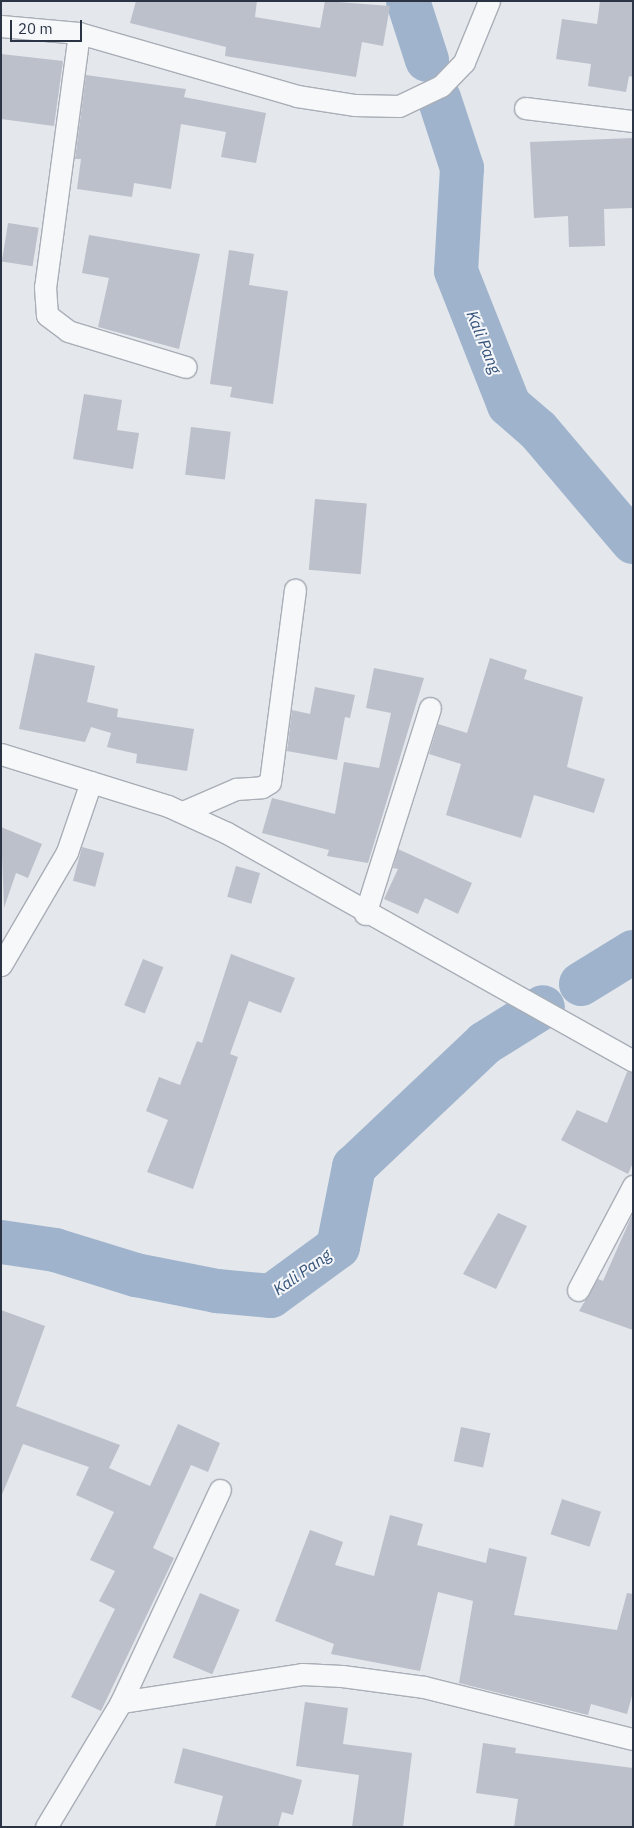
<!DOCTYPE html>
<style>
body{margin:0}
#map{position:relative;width:634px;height:1828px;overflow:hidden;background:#e4e7ec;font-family:"IBM Plex Sans",sans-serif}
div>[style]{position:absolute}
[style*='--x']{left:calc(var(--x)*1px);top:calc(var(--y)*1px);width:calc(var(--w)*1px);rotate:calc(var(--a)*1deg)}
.river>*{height:44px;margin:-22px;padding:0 22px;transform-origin:22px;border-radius:22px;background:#9fb4cc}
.building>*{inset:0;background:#bbc0ca;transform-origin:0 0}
.roads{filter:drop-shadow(1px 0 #a9aeb7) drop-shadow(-1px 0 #a9aeb7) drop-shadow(0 1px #a9aeb7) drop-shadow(0 -1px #a9aeb7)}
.minor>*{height:21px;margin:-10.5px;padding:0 10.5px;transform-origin:10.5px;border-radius:10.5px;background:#f7f8fa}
span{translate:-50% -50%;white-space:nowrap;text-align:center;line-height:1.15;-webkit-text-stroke:4px #f4f6f9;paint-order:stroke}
.water-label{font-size:16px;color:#34527a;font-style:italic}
.frame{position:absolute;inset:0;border:2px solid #2b3445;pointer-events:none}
.scale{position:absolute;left:10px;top:20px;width:72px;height:22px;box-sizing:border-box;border:2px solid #2b3445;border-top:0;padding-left:6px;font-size:15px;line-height:18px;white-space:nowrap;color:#2b3445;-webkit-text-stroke:4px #f4f6f9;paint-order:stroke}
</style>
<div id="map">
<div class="river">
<div style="--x:408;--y:1;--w:62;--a:72.1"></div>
<div style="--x:439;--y:98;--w:74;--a:71.8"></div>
<div style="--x:462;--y:168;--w:103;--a:93.3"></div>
<div style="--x:456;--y:271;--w:144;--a:68.4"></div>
<div style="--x:509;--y:405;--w:38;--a:41"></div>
<div style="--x:538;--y:430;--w:147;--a:49.7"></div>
<div style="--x:581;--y:984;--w:61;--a:-31.6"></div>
<div style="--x:1;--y:1242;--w:55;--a:8.4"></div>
<div style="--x:55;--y:1250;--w:85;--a:17.2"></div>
<div style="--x:136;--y:1275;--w:83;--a:11.2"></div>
<div style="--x:217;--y:1291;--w:54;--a:5.3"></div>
<div style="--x:271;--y:1296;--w:83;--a:-36.2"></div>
<div style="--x:338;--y:1247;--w:82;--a:-78.7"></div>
<div style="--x:354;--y:1167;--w:180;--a:-43.4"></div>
<div style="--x:485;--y:1043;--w:68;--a:-31.8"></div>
</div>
<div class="building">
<div style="clip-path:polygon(136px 1px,257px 1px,255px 17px,320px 28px,325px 1px,390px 6px,383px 46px,362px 42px,356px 77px,225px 56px,226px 47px,130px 23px)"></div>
<div style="clip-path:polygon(600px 1px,633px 1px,633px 77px,629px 76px,626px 92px,588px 86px,591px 64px,556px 59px,562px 19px,597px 24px)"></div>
<div style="clip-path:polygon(1px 54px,63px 61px,54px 126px,1px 119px)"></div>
<div style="clip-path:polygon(86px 75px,186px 89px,184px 97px,266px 113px,256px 163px,221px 157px,226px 132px,181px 124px,171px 189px,134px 183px,132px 197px,77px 189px,81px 159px,75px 159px)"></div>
<div style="clip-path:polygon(633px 138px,633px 208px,604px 209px,605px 246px,569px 247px,568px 216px,534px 218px,530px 142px)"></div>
<div style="left:8px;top:223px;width:31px;height:39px;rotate:9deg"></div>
<div style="clip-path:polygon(89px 235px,200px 254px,179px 349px,98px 327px,109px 278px,82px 273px)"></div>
<div style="clip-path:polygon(229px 250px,254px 254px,249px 285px,288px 291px,273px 404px,230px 397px,232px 387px,210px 384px)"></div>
<div style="clip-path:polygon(84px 394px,122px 400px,117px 430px,139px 433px,133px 469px,73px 459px)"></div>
<div style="left:191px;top:427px;width:40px;height:48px;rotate:7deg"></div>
<div style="left:315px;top:499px;width:52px;height:71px;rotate:5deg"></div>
<div style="clip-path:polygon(35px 653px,95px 666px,87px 702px,118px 709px,117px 717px,194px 729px,187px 771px,136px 763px,137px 754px,107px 747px,111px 733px,91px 727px,85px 742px,19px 729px)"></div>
<div style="clip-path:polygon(490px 658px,527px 670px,524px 679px,583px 697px,567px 767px,605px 779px,594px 813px,534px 795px,521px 838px,446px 815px,461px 764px,429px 754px,438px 724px,467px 733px)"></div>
<div style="clip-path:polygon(374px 668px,424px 678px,368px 863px,327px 856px,329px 850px,262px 833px,272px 798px,335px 814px,344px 762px,379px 768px,391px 713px,366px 708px)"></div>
<div style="clip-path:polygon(315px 687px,355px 695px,350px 718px,345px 717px,337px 760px,287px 751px,292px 710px,310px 714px)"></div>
<div style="clip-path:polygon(1px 827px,42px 844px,28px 878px,16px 873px,4px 908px)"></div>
<div style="left:82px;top:847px;width:23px;height:35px;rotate:15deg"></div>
<div style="clip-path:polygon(398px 849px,472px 883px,458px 914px,425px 898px,418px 914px,384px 899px,398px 869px,393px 868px)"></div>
<div style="left:236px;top:866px;width:25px;height:32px;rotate:16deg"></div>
<div style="clip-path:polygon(231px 954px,295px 978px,281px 1013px,249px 1001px,230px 1054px,238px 1057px,193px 1189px,147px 1172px,168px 1120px,146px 1111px,159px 1077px,180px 1085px,197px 1041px,202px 1043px)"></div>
<div style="left:143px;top:959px;width:22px;height:50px;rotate:22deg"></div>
<div style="clip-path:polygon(627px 1072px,633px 1073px,633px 1163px,628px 1174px,561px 1140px,577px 1110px,607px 1123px)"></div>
<div style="clip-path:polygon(498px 1213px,527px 1226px,496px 1289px,463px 1274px)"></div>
<div style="clip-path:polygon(633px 1213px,633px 1330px,579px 1311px,598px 1279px,603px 1281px)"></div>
<div style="clip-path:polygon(1px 1310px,45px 1326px,16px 1406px,120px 1445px,109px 1468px,150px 1486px,178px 1424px,220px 1443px,208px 1472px,191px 1465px,153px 1548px,174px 1558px,101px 1711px,71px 1697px,115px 1609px,99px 1601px,115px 1571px,90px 1560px,114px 1512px,76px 1495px,89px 1467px,23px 1444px,1px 1497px)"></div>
<div style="left:461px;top:1427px;width:30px;height:35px;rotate:12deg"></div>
<div style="left:562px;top:1499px;width:41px;height:37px;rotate:18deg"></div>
<div style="clip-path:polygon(390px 1515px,423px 1524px,417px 1545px,486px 1563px,489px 1548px,527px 1557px,514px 1615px,617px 1630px,627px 1593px,633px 1594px,633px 1692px,627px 1714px,591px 1704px,588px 1715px,459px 1683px,473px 1601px,438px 1592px,420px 1671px,331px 1654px,334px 1644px,275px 1621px,310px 1530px,343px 1542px,335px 1565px,374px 1576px)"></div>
<div style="left:200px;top:1593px;width:43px;height:70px;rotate:23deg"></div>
<div style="clip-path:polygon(305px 1702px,348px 1708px,343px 1744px,412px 1753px,403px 1827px,352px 1827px,359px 1775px,296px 1766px)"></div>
<div style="clip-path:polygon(483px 1743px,516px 1748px,515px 1753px,633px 1768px,633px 1827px,514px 1827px,518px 1799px,476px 1793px)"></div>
<div style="clip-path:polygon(183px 1748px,302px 1780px,293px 1815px,282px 1812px,278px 1827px,215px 1827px,223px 1796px,174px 1783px)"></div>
</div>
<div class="roads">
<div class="minor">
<div style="--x:1;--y:26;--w:78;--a:5.1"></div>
<div style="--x:79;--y:33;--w:227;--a:16.1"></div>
<div style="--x:297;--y:96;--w:59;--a:8.8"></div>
<div style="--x:355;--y:105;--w:44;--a:1.3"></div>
<div style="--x:399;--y:106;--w:47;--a:-25.5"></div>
<div style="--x:441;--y:86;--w:33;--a:-46"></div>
<div style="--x:464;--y:62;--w:66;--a:-67.7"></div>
<div style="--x:79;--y:33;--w:256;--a:97.6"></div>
<div style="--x:45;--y:287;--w:28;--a:86"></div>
<div style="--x:47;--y:315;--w:26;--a:37"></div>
<div style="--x:68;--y:331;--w:123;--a:17"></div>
<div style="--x:525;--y:108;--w:109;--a:6.9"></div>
<div style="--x:1;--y:754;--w:175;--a:17.3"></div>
<div style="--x:168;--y:806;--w:65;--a:24.6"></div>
<div style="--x:227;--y:833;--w:466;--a:29.3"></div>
<div style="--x:183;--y:812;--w:58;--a:-23.5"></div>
<div style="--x:236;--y:789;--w:26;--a:-4"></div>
<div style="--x:262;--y:787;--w:9;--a:-32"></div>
<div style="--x:270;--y:782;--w:194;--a:-82.6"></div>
<div style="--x:365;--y:914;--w:216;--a:-72.5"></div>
<div style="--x:1;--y:965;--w:131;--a:-59.7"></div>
<div style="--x:67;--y:852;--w:74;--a:-71.1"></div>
<div style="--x:578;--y:1290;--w:118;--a:-62.1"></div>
<div style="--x:121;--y:1702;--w:183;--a:-8.8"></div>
<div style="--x:302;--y:1674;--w:40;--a:2.9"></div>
<div style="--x:342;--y:1676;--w:83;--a:7.6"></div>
<div style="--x:424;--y:1687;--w:215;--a:14"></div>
<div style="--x:46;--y:1827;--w:146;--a:-59"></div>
<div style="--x:121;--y:1702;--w:234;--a:-65"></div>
</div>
</div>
<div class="water-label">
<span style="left:484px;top:342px;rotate:68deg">Kali Pang</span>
<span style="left:302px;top:1272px;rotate:-35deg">Kali Pang</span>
</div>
<div class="frame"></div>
<div class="scale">20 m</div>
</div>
